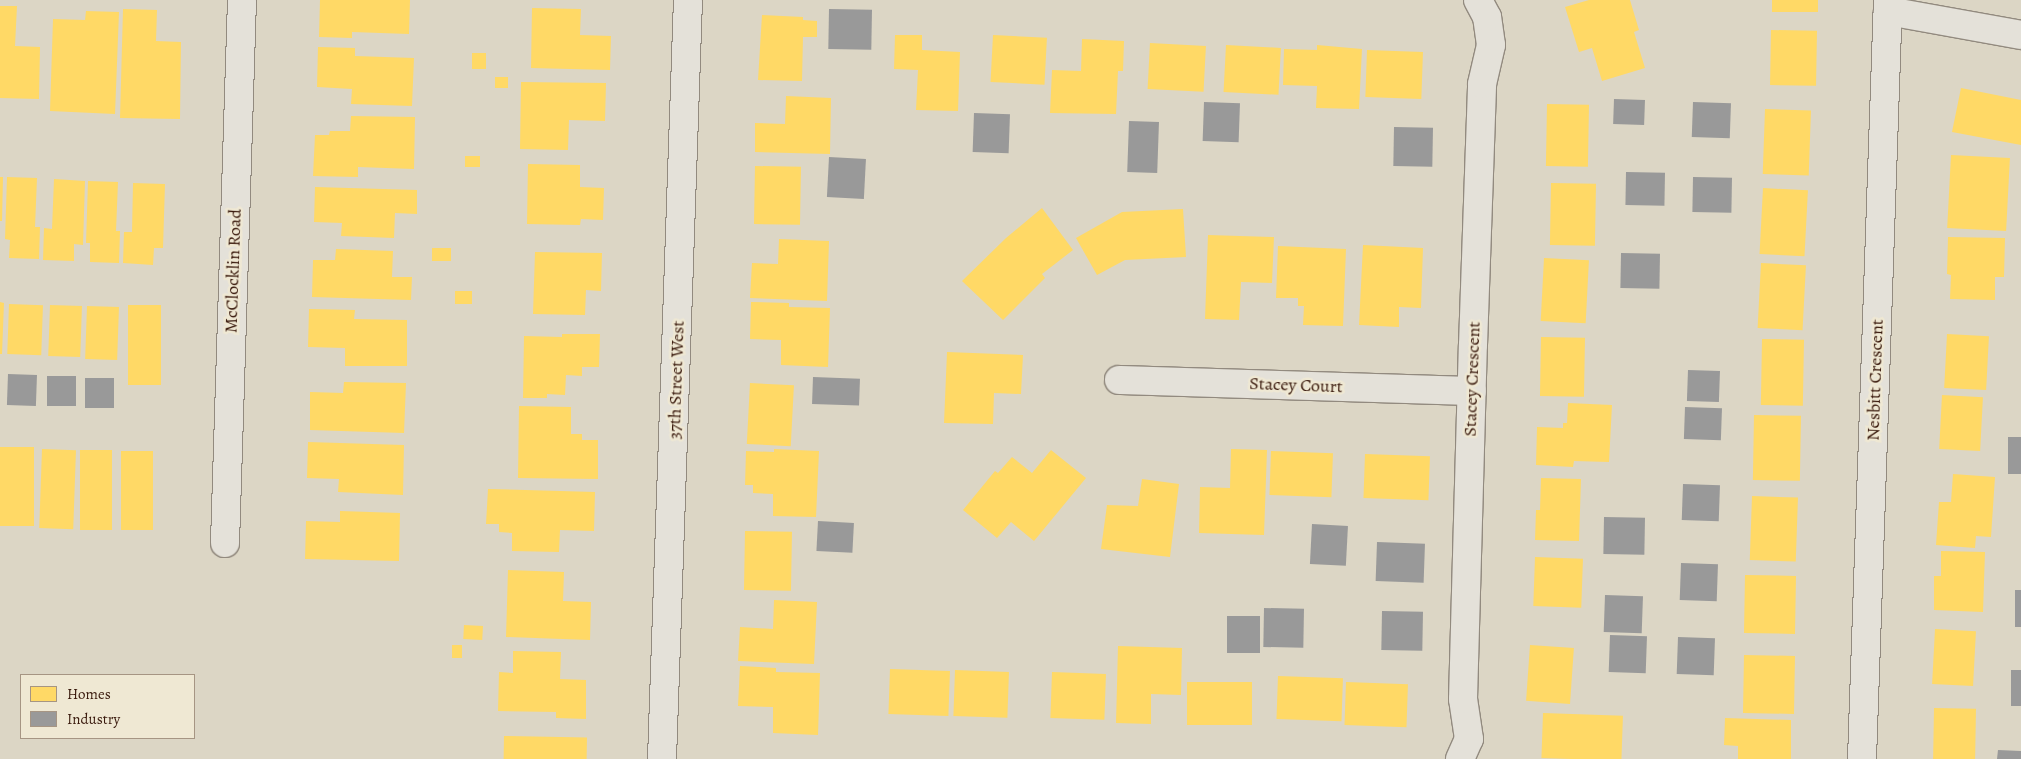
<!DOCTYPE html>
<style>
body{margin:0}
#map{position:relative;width:2021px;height:759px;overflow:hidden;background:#dcd6c5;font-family:Alegreya,serif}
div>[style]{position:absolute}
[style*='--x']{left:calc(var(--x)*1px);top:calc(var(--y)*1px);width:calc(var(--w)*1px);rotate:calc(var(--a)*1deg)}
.homes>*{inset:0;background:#ffd966;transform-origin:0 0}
.industry>*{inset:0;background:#999;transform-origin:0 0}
.roads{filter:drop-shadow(1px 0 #928a7f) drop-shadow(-1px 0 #928a7f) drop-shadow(0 1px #928a7f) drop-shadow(0 -1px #928a7f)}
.minor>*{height:28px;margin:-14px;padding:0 14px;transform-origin:14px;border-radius:14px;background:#e4e1d9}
span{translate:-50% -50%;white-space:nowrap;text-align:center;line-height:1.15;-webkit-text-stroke:5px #efe8d3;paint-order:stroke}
.street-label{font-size:18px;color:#38180b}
.legend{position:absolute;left:20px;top:674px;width:175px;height:65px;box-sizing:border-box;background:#efe8d3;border:1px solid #a69583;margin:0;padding:6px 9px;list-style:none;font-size:15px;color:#38180b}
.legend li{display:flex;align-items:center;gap:10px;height:25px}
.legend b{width:25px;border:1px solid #a69583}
</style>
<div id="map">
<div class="homes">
<div style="clip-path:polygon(320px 0,410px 0,409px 34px,352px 32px,352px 38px,319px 37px)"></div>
<div style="clip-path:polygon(1589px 0,1630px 0,1639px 30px,1634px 32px,1645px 68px,1602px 81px,1592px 48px,1579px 52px,1565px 7px)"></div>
<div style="left:1772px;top:0;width:46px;height:12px"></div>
<div style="clip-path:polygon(0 6px,17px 6px,15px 46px,40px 47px,39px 99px,0 98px)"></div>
<div style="clip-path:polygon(532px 8px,581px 9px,580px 35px,611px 36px,610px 70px,531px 68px)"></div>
<div style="clip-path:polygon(123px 9px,157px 10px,156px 41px,181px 42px,180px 119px,120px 118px)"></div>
<div style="clip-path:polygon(86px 11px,119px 12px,115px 114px,50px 111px,53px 19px,85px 20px)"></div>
<div style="clip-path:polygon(762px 15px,803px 17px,803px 20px,817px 21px,817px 37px,803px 37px,802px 81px,758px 80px)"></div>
<div style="left:1771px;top:30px;width:46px;height:55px;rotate:1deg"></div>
<div style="clip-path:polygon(895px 35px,922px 35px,922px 50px,960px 52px,958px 111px,916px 110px,918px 70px,894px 69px)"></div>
<div style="left:993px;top:35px;width:54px;height:47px;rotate:3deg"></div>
<div style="clip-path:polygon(1082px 39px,1124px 41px,1123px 71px,1118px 71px,1116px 114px,1050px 113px,1052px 70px,1081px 71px)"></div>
<div style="left:1150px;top:43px;width:56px;height:46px;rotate:3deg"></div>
<div style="left:1226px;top:45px;width:55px;height:47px;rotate:3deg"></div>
<div style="clip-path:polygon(1317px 45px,1362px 49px,1359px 109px,1316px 108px,1317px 86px,1283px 85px,1284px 49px,1317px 50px)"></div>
<div style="clip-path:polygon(318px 47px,355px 48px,355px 56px,414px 58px,412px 106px,351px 104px,352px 89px,317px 87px)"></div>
<div style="left:1367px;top:50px;width:56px;height:47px;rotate:2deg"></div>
<div style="left:472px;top:53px;width:14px;height:16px"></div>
<div style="left:495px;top:77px;width:13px;height:11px"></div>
<div style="clip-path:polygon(521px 82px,606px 83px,605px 121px,569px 120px,568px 150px,520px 149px)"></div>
<div style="clip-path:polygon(1961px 88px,2021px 100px,2021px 145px,1952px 132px)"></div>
<div style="clip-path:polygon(786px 96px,831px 98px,830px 154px,755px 152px,755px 123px,785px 124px)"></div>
<div style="left:1547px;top:104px;width:42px;height:62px;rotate:1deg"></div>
<div style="left:1765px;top:109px;width:46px;height:65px;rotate:2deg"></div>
<div style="clip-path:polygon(351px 116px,415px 117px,414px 169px,358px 167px,358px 177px,313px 176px,315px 135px,329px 135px,330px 131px,350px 131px)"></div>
<div style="left:1951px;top:155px;width:59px;height:73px;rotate:3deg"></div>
<div style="left:465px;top:156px;width:15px;height:11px"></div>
<div style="clip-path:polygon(528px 164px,580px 165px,580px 187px,604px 188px,603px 220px,581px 219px,580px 225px,527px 224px)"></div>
<div style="left:755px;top:166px;width:46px;height:58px;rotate:1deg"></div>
<div style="clip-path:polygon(0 177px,3px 177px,2px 221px,0 221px)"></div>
<div style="clip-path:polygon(7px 177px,37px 178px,35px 227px,40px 227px,39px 259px,9px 258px,10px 240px,5px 239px)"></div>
<div style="clip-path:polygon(54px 179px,85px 181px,83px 245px,74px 244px,74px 261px,43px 260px,44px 228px,52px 229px)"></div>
<div style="clip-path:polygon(88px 181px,118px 182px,116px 231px,120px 231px,119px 263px,90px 262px,90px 243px,86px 243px)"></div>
<div style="clip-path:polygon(133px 183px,165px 184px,163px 248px,154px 248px,153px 265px,123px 263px,124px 232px,132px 232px)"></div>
<div style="left:1551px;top:183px;width:45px;height:62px;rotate:1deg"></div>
<div style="clip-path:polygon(315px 187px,417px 190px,417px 214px,395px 213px,394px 238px,341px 236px,342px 223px,314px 222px)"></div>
<div style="left:1763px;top:188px;width:45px;height:66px;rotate:3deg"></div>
<div style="clip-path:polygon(1042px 208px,1073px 250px,1042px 274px,1045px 278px,1003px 320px,962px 281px,1006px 238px)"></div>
<div style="clip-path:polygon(1183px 209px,1186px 257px,1125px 260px,1097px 275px,1076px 238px,1122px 212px)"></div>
<div style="clip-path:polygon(1208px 235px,1274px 237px,1272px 283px,1241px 282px,1239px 320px,1205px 319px)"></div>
<div style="clip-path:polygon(1948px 237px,2005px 238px,2004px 277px,1995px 277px,1995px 300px,1950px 299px,1951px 275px,1947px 274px)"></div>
<div style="clip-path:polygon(779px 239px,829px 241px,827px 301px,750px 298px,752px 263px,778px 264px)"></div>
<div style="clip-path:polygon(1363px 245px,1423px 248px,1421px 308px,1399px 307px,1399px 327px,1359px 325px)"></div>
<div style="clip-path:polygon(1278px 246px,1346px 249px,1343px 326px,1303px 325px,1304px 306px,1298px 306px,1298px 298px,1276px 298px)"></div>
<div style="left:432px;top:248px;width:19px;height:13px"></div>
<div style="clip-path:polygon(336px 249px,393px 251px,392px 277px,412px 277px,411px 300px,312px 297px,313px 260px,335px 260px)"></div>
<div style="clip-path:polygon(535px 252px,602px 253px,601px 291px,586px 290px,585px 315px,533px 314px)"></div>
<div style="left:1544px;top:258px;width:45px;height:63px;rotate:3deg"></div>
<div style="left:1761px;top:263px;width:45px;height:65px;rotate:3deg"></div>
<div style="left:455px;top:291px;width:17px;height:13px"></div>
<div style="clip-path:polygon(0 302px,4px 303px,2px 354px,0 354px)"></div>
<div style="clip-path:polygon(751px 302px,789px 303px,789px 307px,830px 308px,828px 367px,781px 365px,781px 340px,750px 339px)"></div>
<div style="left:9px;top:304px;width:34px;height:50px;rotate:2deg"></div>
<div style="left:50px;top:305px;width:32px;height:51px;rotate:2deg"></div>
<div style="left:128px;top:305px;width:33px;height:80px"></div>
<div style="left:87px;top:306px;width:32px;height:53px;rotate:2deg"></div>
<div style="clip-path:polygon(309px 309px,355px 310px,354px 319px,407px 320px,407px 366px,345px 366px,345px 348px,308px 347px)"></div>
<div style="clip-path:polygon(562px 334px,600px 334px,599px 367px,582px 367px,582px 376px,566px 375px,565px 395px,547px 394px,547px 398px,523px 398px,524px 336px,562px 337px)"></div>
<div style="left:1947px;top:334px;width:42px;height:54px;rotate:3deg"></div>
<div style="left:1541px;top:337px;width:44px;height:59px;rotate:1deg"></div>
<div style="left:1762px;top:339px;width:42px;height:66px;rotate:1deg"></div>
<div style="clip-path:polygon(947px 352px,1023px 355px,1021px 394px,994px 393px,993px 424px,944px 423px)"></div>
<div style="clip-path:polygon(344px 382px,406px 383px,404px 433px,310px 430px,310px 392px,343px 393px)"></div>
<div style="left:750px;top:383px;width:44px;height:61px;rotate:3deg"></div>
<div style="left:1942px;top:395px;width:41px;height:54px;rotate:3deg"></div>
<div style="clip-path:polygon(1568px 403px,1612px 405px,1609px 462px,1574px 461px,1573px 467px,1536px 465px,1537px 427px,1563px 428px,1563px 423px,1567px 423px)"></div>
<div style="clip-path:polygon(519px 406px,571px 407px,571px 434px,582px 434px,582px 440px,598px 440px,598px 479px,518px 478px)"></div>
<div style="left:1754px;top:415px;width:47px;height:65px;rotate:1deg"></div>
<div style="clip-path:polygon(308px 442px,404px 445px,403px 495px,338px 492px,339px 479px,307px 478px)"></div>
<div style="left:0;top:447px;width:34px;height:79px"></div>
<div style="left:42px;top:449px;width:34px;height:79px;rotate:2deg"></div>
<div style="clip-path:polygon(774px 449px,819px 451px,816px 517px,773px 516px,773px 494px,753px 493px,753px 485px,745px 485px,746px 451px,774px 452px)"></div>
<div style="clip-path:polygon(1231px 449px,1267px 450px,1264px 535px,1199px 533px,1200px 487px,1230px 488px)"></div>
<div style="left:80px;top:450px;width:32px;height:80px"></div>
<div style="clip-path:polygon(1051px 450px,1086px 478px,1034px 541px,1011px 522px,997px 538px,963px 510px,995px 471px,998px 473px,1012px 457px,1032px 473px)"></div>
<div style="left:121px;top:451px;width:32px;height:79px"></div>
<div style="left:1271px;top:451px;width:62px;height:44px;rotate:2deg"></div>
<div style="left:1365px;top:454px;width:65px;height:44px;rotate:2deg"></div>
<div style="clip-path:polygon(1953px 474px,1995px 477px,1991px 537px,1976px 536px,1975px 548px,1936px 545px,1939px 502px,1951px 502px)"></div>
<div style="clip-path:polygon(1541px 478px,1581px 479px,1579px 541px,1535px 540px,1536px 510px,1540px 510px)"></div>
<div style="clip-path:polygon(1142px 479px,1179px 484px,1170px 557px,1101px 549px,1107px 505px,1138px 506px)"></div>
<div style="clip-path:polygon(488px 489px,595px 492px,594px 531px,560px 530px,559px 552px,512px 551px,512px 533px,499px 532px,499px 524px,486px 524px)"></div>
<div style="left:1752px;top:496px;width:46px;height:64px;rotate:2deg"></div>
<div style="clip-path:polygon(340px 511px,400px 513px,399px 561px,305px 559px,306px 521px,340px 522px)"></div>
<div style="left:745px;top:531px;width:47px;height:59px;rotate:1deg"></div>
<div style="clip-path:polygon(1941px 551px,1985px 552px,1983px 612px,1934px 610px,1934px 576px,1941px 576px)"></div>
<div style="left:1535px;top:557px;width:48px;height:49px;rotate:2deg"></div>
<div style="clip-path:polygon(508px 570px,564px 572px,563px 601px,591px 602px,590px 640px,506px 637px)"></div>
<div style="left:1745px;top:575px;width:51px;height:58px;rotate:1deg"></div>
<div style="clip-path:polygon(774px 600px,817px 602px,814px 664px,738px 661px,740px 627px,773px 629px)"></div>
<div style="left:464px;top:625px;width:19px;height:14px;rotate:3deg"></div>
<div style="left:1935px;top:629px;width:41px;height:55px;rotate:3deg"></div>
<div style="left:452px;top:645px;width:10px;height:13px"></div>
<div style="left:1530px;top:645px;width:44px;height:56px;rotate:4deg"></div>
<div style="clip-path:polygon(1118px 646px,1182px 648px,1181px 695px,1151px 694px,1151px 724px,1116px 723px)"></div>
<div style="clip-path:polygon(513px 651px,561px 652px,560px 679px,586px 680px,586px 719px,556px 718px,556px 712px,498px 711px,499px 672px,513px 673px)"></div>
<div style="left:1744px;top:655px;width:51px;height:58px;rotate:1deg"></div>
<div style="clip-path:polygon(740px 666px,776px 668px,776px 672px,820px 673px,818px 735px,773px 733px,773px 707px,738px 706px)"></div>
<div style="left:890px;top:669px;width:60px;height:45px;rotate:2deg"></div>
<div style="left:955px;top:670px;width:54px;height:46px;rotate:2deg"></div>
<div style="left:1052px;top:672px;width:54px;height:46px;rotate:2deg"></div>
<div style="left:1278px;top:676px;width:65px;height:43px;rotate:2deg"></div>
<div style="left:1187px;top:682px;width:65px;height:43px"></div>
<div style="left:1346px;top:682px;width:62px;height:43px;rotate:2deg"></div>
<div style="left:1934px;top:708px;width:42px;height:51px;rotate:1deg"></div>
<div style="left:1543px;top:713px;width:80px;height:45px;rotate:2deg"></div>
<div style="clip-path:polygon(1725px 718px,1791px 720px,1791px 759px,1738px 759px,1738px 746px,1724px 745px)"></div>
<div style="left:504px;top:736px;width:83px;height:23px;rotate:1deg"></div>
</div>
<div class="industry">
<div style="left:829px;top:9px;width:43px;height:40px;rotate:1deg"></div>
<div style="left:1614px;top:99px;width:31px;height:25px;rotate:2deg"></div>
<div style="left:1204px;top:102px;width:36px;height:39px;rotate:2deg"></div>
<div style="left:1693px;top:102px;width:38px;height:35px;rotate:2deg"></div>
<div style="left:974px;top:113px;width:36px;height:39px;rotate:2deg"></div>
<div style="left:1129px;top:121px;width:30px;height:51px;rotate:2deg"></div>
<div style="left:1394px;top:127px;width:39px;height:39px;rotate:1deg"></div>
<div style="left:829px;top:157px;width:37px;height:40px;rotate:3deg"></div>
<div style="left:1626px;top:172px;width:39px;height:33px;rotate:1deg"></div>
<div style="left:1693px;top:177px;width:39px;height:35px;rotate:1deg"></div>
<div style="left:1621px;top:253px;width:39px;height:35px;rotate:1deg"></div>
<div style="left:1688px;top:370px;width:32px;height:31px;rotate:2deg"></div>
<div style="left:8px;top:374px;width:29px;height:31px;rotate:2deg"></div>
<div style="left:47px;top:376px;width:29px;height:30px"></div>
<div style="left:813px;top:377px;width:47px;height:27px;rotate:2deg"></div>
<div style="left:85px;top:378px;width:29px;height:30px"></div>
<div style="left:1685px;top:407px;width:37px;height:32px;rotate:2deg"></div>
<div style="left:2008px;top:437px;width:13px;height:37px"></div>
<div style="left:1683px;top:484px;width:37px;height:36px;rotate:2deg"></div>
<div style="left:1604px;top:517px;width:41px;height:37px;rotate:1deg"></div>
<div style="left:818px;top:521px;width:36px;height:30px;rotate:3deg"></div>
<div style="left:1312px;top:524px;width:36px;height:40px;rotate:3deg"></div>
<div style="left:1377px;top:542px;width:48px;height:39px;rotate:2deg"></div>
<div style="left:1681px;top:563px;width:37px;height:37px;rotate:2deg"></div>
<div style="left:2015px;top:590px;width:6px;height:37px"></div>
<div style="left:1605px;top:595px;width:38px;height:37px;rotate:2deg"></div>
<div style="left:1264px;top:608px;width:40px;height:39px;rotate:1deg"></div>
<div style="left:1382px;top:611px;width:41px;height:39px;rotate:1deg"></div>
<div style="left:1227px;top:616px;width:33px;height:37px"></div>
<div style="left:1610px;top:635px;width:37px;height:37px;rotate:2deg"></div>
<div style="left:1678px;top:637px;width:37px;height:37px;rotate:2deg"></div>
<div style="left:2011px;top:670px;width:10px;height:36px"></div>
<div style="clip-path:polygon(1998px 750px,2021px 751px,2021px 759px,1997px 759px)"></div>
</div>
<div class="roads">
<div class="minor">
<div style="--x:1888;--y:11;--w:135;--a:10.2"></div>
<div style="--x:1119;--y:380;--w:353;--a:1.8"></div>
<div style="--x:225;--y:543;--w:543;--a:-88.21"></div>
<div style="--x:662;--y:759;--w:759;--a:-88.04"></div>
<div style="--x:1460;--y:759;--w:22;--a:-66"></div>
<div style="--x:1469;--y:739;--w:40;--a:-98.5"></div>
<div style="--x:1463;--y:699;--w:354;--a:-88.4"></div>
<div style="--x:1473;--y:345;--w:261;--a:-88"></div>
<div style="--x:1482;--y:84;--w:40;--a:-77"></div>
<div style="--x:1491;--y:45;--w:28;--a:-98"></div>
<div style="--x:1487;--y:17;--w:19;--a:-118"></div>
<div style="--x:1862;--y:759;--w:759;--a:-88.04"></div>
</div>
</div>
<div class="street-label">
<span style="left:233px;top:271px;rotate:-88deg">McClocklin Road</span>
<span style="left:1472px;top:379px;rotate:-88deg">Stacey Crescent</span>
<span style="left:676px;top:380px;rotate:-88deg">37th Street West</span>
<span style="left:1875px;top:380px;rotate:-88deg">Nesbitt Crescent</span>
<span style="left:1296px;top:385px;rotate:2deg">Stacey Court</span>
</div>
<ul class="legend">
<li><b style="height:14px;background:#ffd966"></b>Homes</li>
<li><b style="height:14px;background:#999"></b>Industry</li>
</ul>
</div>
